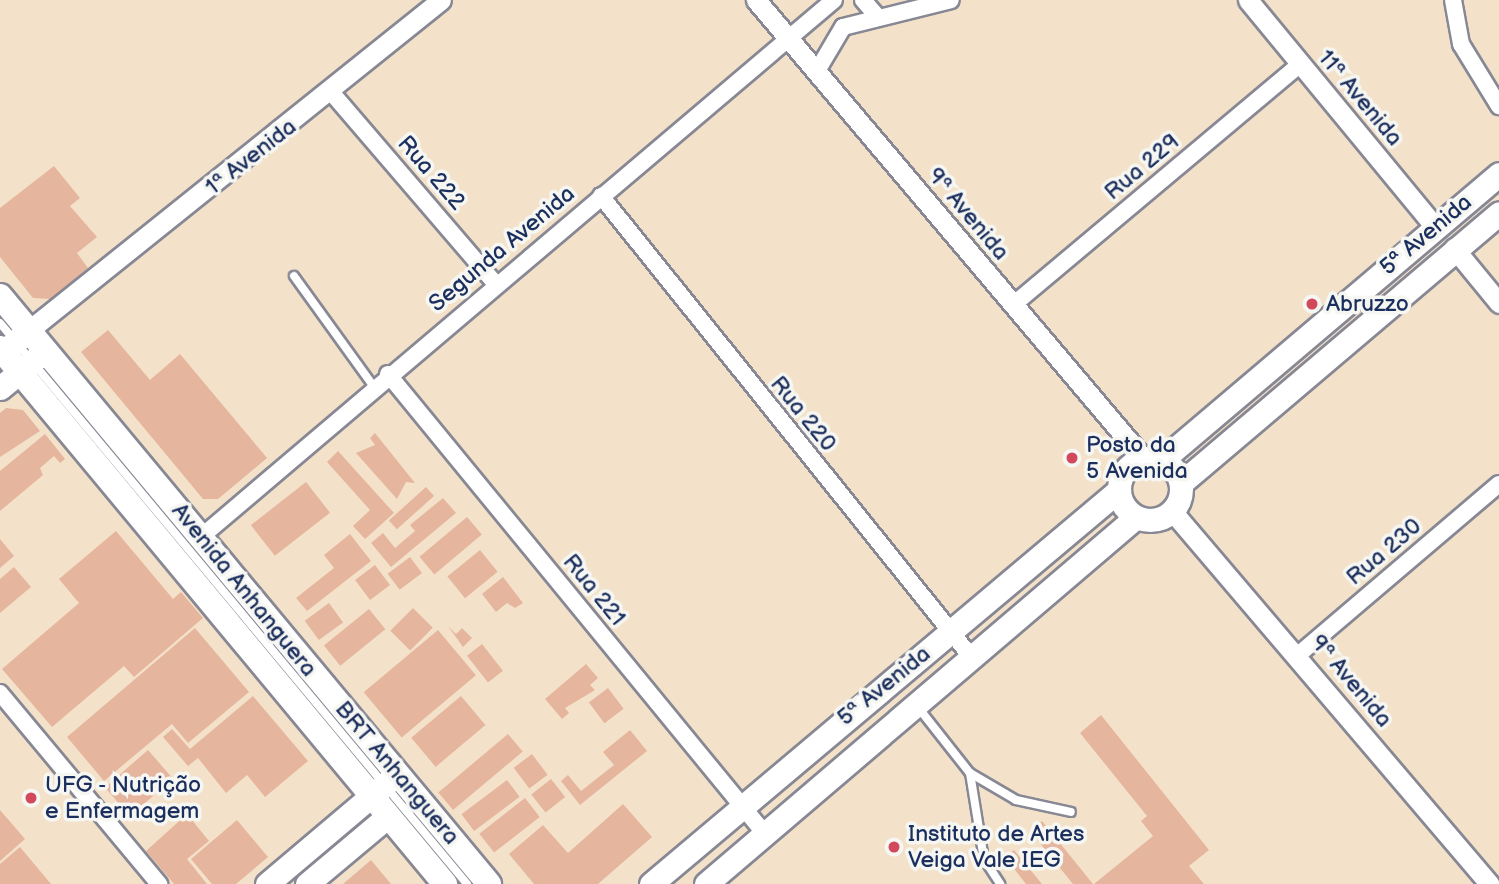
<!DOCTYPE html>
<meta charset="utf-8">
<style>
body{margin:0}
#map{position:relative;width:1499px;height:884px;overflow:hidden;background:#f3e2c9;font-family:"Balsamiq Sans",sans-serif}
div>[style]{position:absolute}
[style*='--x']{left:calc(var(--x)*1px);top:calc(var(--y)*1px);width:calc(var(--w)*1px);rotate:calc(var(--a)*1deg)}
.building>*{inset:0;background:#e6b59e;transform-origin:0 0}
.roads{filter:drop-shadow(2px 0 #878894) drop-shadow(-2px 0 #878894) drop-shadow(0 2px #878894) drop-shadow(0 -2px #878894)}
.service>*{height:8px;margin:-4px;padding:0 4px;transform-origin:4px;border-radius:4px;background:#fff}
.minor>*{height:16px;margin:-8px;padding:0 8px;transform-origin:8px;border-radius:8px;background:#fff}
.tertiary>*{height:19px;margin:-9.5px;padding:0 9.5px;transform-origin:9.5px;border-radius:9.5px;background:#fff}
.secondary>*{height:23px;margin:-11.5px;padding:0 11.5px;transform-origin:11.5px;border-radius:11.5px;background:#fff}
.secondary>.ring{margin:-11.5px;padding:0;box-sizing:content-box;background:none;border:23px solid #fff;border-radius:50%}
.primary>*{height:24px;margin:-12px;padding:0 12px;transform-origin:12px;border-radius:12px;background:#fff}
.dots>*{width:19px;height:19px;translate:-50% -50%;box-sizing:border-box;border:4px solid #f6f6f2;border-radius:50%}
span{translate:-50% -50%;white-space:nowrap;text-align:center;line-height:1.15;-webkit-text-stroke:7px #f6f6f2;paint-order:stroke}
.street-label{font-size:23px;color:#1b2f5e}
.poi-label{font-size:23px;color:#1b2f5e}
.left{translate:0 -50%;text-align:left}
</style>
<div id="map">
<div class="building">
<div style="clip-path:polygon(54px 166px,80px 198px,70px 206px,97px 237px,77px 253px,88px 268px,51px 299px,33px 298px,0 257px,0 208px)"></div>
<div style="clip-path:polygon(108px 330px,150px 380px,180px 354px,267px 458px,218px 499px,203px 499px,81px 352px)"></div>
<div style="clip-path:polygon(6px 408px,23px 410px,40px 431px,0 457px,0 413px)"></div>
<div style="clip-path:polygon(375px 433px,415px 483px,406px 482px,397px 499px,356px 453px,375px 445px,370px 438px)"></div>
<div style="clip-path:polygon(45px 434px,65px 459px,60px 463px,54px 456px,40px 468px,43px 475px,0 511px,0 471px)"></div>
<div style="clip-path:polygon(338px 451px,394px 513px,365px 539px,353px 526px,370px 510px,327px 462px)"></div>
<div style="left:306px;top:482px;width:39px;height:70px;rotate:52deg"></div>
<div style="left:426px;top:487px;width:12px;height:50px;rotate:48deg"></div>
<div style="clip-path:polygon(443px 498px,456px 513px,391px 567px,371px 543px,383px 533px,395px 548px,415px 531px,410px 525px)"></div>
<div style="left:467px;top:517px;width:23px;height:62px;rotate:50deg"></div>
<div style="clip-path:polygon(116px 531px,173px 599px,181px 592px,203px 618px,134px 677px,124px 666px,52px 727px,2px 669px,79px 603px,59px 579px)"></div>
<div style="clip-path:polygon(350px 534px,371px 561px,307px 611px,296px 598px,334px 568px,324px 555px)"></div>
<div style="clip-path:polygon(0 539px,14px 556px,0 568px)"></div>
<div style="left:480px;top:550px;width:28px;height:42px;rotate:51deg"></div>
<div style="left:410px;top:557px;width:20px;height:28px;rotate:53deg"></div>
<div style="left:375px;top:565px;width:25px;height:25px;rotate:53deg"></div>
<div style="clip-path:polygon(14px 567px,31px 587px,0 613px,0 579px)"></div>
<div style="clip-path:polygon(503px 577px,523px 603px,515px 608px,507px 603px,496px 612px,482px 594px)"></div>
<div style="left:329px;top:603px;width:24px;height:30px;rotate:54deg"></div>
<div style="left:413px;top:608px;width:28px;height:32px;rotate:45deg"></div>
<div style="left:369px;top:609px;width:26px;height:58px;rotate:51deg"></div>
<div style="clip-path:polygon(448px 626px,456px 634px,462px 628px,472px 638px,463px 647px)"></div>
<div style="clip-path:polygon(195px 628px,249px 692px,188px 743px,172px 724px,104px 781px,67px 737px)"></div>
<div style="left:438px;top:630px;width:59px;height:97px;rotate:50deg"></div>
<div style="left:482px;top:644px;width:34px;height:19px;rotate:52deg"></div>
<div style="clip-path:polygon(586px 664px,598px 678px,590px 685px,595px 690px,565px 708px,569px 713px,562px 719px,545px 699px)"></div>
<div style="left:608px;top:688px;width:26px;height:24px;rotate:53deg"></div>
<div style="clip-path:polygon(253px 696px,308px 761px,265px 797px,247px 775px,226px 793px,198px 758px,188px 766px,163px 737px,172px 729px,190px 749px)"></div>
<div style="left:461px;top:696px;width:38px;height:65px;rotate:50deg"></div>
<div style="clip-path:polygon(1101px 715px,1209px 850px,1189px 866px,1204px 884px,1094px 884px,1153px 836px,1141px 821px,1147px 816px,1080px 733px)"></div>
<div style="clip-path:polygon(630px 730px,647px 751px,580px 805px,561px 781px,568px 775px,581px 791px,614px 765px,603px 752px)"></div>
<div style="left:508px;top:734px;width:23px;height:91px;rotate:50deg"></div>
<div style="left:148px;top:750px;width:38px;height:57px;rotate:49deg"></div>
<div style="left:532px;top:754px;width:26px;height:23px;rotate:53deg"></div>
<div style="left:551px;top:779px;width:23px;height:25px;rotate:52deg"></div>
<div style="left:507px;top:780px;width:21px;height:57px;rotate:53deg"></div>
<div style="left:525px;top:798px;width:24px;height:58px;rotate:52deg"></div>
<div style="clip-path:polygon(623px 804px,652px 837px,598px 884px,534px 884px,509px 854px,543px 825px,568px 853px)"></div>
<div style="clip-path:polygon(0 810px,25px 839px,0 861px)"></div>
<div style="clip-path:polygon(187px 814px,209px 841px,187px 859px,207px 884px,174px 884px,146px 851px)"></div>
<div style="clip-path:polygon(237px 820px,268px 857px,236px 884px,212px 884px,191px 859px)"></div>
<div style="clip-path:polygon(1042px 821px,1093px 884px,1073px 884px,1030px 831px)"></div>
<div style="clip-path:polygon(20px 847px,51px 884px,0 884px,0 864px)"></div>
<div style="clip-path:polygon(1014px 850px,1042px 884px,1026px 884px,1005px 857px)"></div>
<div style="clip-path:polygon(371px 860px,391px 884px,343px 884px)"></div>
</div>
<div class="roads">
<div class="service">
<div style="--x:294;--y:276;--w:137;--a:54.2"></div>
<div style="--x:0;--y:323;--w:730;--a:50.22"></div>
<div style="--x:917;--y:706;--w:85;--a:51.7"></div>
<div style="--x:970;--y:773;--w:53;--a:30.4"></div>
<div style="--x:1016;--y:800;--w:56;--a:12.3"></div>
<div style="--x:970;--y:773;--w:87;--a:80.8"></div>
<div style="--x:984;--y:859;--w:30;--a:57"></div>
</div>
<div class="minor">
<div style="--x:863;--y:0;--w:21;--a:49"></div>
<div style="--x:1453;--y:0;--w:45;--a:79.7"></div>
<div style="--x:1461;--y:44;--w:73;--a:58.5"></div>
<div style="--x:817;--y:71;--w:51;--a:-59.4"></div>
<div style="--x:843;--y:27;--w:111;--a:-14"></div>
<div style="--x:332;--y:93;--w:250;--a:49.4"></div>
<div style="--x:601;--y:196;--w:593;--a:51.23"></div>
<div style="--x:1013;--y:305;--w:375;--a:-40"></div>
<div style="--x:388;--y:374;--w:595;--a:50.66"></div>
<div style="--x:201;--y:537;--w:830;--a:-40.31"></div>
<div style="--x:1298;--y:655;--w:264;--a:-40.4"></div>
<div style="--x:0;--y:693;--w:249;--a:50.2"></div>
</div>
<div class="tertiary">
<div style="--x:756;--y:0;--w:600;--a:49.8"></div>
<div style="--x:1248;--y:0;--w:293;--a:50.5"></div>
<div style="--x:1454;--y:248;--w:71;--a:50.7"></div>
<div style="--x:28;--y:331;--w:529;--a:-38.71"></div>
<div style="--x:1172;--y:511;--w:490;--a:49.6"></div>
</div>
<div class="secondary">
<div style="--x:0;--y:355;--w:37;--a:-41"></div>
<div style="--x:0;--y:388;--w:58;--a:-39.4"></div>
<div class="ring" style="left:1119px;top:458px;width:39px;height:39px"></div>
<div style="--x:1162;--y:460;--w:442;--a:-40.3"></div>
<div style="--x:1181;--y:483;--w:417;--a:-40.3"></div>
<div style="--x:267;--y:884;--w:169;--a:-40.2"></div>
<div style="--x:307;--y:884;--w:106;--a:-40"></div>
<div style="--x:651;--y:884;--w:612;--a:-40.09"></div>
<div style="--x:706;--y:884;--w:565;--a:-40.48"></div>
</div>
<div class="primary">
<div style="--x:0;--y:296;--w:765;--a:50.25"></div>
<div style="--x:0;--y:348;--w:697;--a:50.3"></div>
</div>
</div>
<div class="dots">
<div style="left:1312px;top:304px;background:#d1495b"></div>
<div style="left:1072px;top:458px;background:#d1495b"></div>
<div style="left:31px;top:798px;background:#d1495b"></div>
<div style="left:894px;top:847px;background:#d1495b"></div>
</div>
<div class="street-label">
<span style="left:1360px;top:98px;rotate:50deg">11ª Avenida</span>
<span style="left:251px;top:157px;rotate:-38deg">1ª Avenida</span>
<span style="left:1142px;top:167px;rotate:-40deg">Rua 229</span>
<span style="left:431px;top:173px;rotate:49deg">Rua 222</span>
<span style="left:968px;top:214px;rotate:50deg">9ª Avenida</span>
<span style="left:1426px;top:235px;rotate:-40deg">5ª Avenida</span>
<span style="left:502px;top:249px;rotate:-40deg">Segunda Avenida</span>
<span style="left:803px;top:414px;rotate:51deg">Rua 220</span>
<span style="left:1384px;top:552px;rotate:-40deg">Rua 230</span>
<span style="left:244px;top:590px;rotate:51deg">Avenida Anhanguera</span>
<span style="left:594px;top:590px;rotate:51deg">Rua 221</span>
<span style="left:1351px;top:681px;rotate:50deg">9ª Avenida</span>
<span style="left:884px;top:686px;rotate:-39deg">5ª Avenida</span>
<span style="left:397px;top:773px;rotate:50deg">BRT Anhanguera</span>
</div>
<div class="poi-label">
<span class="left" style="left:1326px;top:304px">Abruzzo</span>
<span class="left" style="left:1086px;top:458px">Posto da<br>5 Avenida</span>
<span class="left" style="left:45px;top:798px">UFG - Nutrição<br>e Enfermagem</span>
<span class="left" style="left:908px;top:847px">Instituto de Artes<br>Veiga Vale IEG</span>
</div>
</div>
